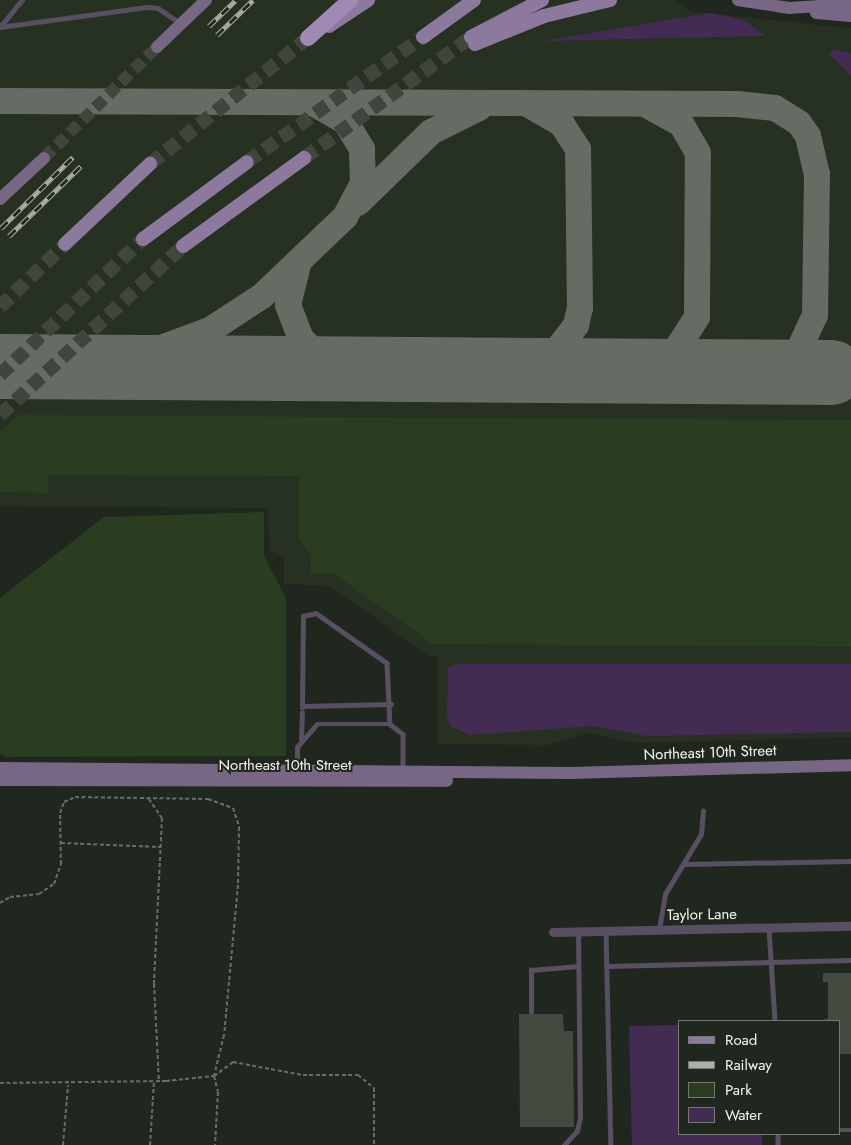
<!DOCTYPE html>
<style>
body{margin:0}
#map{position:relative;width:851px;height:1145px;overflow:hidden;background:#20271e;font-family:Jost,sans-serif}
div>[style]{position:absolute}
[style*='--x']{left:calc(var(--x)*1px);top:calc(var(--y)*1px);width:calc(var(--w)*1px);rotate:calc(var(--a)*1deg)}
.built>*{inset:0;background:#263122}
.green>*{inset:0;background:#2a3d20}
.water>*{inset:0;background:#432c53}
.taxiway>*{height:26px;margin:-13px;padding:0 13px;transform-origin:13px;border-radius:13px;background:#666c64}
.runway>*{height:65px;margin:-32.5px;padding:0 32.5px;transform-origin:32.5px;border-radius:32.5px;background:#666c64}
.building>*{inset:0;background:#434b40}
.secondary-tunnel>*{height:12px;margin-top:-6px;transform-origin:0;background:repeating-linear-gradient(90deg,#40463e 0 12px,transparent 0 18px)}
.primary-tunnel>*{height:14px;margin-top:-7px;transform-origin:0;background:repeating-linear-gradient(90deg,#40463e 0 14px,transparent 0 21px)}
.path>*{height:2px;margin-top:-1px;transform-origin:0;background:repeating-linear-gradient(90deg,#696f67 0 4px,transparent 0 6.5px)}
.lane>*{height:4.5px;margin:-2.25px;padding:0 2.25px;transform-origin:2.25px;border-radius:2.25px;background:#594f62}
.street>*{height:9px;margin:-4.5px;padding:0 4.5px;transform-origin:4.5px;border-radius:4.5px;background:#594f62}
.secondary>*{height:12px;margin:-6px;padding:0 6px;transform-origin:6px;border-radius:6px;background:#776784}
.primary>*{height:14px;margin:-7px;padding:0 7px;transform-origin:7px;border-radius:7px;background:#8d789e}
.highway>*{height:16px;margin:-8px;padding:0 8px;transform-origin:8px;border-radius:8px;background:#a189b6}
.rail>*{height:5px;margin-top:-2.5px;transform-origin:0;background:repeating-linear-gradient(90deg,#20271e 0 9px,#abb1a9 0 18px);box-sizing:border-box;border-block:1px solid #abb1a9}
span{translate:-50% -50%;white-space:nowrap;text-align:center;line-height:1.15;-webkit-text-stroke:4px #20271e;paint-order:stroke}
.street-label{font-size:15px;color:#f2f7f0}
.legend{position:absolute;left:678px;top:1020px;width:162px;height:115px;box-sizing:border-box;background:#20271e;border:1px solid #747a72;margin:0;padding:6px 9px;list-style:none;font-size:15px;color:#f2f7f0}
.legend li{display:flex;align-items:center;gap:10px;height:25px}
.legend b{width:25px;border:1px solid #747a72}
</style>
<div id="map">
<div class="built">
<div style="clip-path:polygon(0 0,675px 0,692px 12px,851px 28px,851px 737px,637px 743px,588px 733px,548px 745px,438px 744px,438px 656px,429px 656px,330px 586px,284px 584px,284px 556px,269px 550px,268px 508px,0 506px)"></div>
</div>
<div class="green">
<div style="clip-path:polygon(18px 415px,851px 420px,851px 647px,433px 644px,333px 573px,311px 573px,311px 556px,299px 539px,299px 476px,48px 475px,48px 493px,0 492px,0 432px)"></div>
<div style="clip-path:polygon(264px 512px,264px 556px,286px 598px,286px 756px,5px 757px,0 753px,0 598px,104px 517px)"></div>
</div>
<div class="water">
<div style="clip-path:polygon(710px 13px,744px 20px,765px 36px,544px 41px)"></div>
<div style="clip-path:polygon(832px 50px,851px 53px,851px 76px,830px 55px)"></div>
<div style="clip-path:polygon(457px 664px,851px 664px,851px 732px,647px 736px,592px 726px,469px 735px,450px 726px,447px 717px,448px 668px)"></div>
<div style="clip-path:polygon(680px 1025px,680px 1134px,762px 1134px,762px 1145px,632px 1145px,629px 1026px)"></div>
</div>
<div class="taxiway">
<div style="--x:0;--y:101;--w:737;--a:0.23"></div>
<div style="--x:737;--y:104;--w:38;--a:6"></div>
<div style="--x:775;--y:108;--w:28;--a:32"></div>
<div style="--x:799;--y:123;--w:16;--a:55"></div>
<div style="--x:808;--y:136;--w:39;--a:77"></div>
<div style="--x:817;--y:174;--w:141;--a:90.8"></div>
<div style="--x:815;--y:315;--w:62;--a:114.9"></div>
<div style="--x:358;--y:203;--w:102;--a:-44.2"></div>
<div style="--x:431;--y:132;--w:54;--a:-26.6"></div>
<div style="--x:298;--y:265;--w:41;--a:104"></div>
<div style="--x:288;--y:305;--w:34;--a:69"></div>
<div style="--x:300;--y:337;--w:26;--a:47"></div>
<div style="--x:318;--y:356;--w:46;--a:16.5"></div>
<div style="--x:60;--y:367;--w:86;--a:-8.7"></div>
<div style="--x:145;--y:354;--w:69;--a:-20.3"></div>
<div style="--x:210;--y:330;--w:62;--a:-33.2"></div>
<div style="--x:262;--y:296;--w:115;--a:-43.6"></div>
<div style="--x:345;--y:217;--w:38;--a:-62"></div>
<div style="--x:363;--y:183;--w:34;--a:-92"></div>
<div style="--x:362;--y:149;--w:31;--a:-121"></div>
<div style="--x:346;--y:122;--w:38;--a:-150"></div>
<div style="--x:500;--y:369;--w:36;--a:-9"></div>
<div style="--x:536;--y:363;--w:23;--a:-31"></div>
<div style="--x:556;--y:351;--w:33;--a:-52"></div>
<div style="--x:576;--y:325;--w:17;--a:-77"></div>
<div style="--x:580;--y:308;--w:159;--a:-90.7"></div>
<div style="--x:578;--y:149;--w:30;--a:-123"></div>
<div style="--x:562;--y:124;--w:39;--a:-150"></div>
<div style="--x:620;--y:370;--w:36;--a:-10"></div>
<div style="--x:655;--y:364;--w:22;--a:-30"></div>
<div style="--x:674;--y:353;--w:43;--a:-57.4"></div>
<div style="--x:697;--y:317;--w:164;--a:-89.7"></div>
<div style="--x:698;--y:153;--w:34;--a:-120"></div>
<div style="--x:681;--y:124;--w:37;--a:-151"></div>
</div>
<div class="runway">
<div style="--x:0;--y:366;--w:831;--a:0.41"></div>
</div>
<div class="building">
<div style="clip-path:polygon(823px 973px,851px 973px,851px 1054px,840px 1054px,840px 1021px,821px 1021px,828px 1018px,828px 982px,823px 982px)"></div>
<div style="clip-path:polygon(519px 1014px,563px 1014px,564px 1031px,573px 1031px,574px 1127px,520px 1127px)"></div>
</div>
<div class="secondary-tunnel">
<div style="--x:44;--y:158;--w:158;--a:-44.5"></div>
</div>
<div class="primary-tunnel">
<div style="--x:304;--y:158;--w:206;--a:-35.9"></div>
<div style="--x:247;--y:162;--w:216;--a:-35.4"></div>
<div style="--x:150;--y:164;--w:202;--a:-38.6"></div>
<div style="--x:0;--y:307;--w:91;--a:-44.1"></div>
<div style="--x:0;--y:375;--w:197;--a:-43.6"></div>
<div style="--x:0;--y:415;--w:249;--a:-42.7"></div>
</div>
<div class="path">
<div style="--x:149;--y:799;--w:23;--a:56"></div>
<div style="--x:162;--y:818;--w:166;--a:92.8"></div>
<div style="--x:154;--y:984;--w:98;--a:87.1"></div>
<div style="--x:61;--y:843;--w:99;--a:2.3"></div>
<div style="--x:0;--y:903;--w:12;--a:-31"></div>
<div style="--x:10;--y:897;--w:29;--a:-6"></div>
<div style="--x:39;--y:894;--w:18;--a:-34"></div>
<div style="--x:54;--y:884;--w:21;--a:-71"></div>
<div style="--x:61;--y:864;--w:51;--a:-91.1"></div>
<div style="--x:60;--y:813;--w:12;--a:-70"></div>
<div style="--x:64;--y:802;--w:12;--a:-24"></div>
<div style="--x:75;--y:797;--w:133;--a:0.9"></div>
<div style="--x:208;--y:799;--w:27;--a:20"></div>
<div style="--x:233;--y:808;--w:20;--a:72"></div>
<div style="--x:239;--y:827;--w:58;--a:91"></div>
<div style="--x:238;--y:885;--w:151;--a:95.3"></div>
<div style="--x:224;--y:1035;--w:42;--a:103.7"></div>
<div style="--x:214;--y:1076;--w:16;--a:76"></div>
<div style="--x:218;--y:1092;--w:53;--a:93.2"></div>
<div style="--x:0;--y:1083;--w:166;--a:-0.7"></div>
<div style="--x:166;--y:1081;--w:48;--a:-5.9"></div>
<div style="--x:214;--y:1076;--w:24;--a:-36"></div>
<div style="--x:233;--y:1062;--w:71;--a:10.5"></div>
<div style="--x:303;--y:1075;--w:55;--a:0"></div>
<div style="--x:358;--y:1075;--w:21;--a:39"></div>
<div style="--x:374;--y:1088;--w:57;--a:90"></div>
<div style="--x:63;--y:1145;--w:60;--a:-85.2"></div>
<div style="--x:150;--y:1145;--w:63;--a:-86.4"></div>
</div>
<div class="lane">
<div style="--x:0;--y:27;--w:148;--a:-7.7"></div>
<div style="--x:147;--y:7;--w:11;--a:5"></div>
<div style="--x:158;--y:8;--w:27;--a:34"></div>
<div style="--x:0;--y:27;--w:35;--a:-51"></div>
<div style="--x:302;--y:706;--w:89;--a:-1.3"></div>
<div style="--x:302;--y:708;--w:92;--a:-89.4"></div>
<div style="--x:303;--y:616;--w:13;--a:-13"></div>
<div style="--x:316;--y:613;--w:87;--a:35.2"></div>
<div style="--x:387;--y:663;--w:61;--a:87.2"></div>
<div style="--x:301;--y:739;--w:26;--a:-88"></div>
<div style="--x:297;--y:768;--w:21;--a:-90"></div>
<div style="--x:297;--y:747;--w:30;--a:-49"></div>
<div style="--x:317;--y:724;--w:73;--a:0"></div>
<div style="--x:390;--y:724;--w:16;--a:38"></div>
<div style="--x:403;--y:734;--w:37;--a:90"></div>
<div style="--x:683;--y:864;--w:168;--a:-1"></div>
<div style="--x:769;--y:928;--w:93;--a:86.3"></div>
<div style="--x:659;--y:929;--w:36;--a:-80"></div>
<div style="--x:665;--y:894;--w:70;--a:-59"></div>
<div style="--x:701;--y:834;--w:23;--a:-85"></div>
<div style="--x:606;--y:931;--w:214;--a:88.7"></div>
<div style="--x:607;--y:966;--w:244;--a:-1.4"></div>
<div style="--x:531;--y:1012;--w:42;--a:-90"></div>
<div style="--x:531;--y:970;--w:47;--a:-4.9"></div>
<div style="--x:840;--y:1130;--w:11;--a:0"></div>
<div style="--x:778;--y:1134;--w:11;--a:90"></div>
<div style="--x:564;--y:1145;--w:19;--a:-47"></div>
<div style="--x:577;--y:1131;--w:13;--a:-77"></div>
<div style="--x:580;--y:1118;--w:186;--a:-90.6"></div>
</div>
<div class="street">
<div style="--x:553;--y:932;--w:298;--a:-1.2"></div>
</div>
<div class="secondary">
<div style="--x:738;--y:0;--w:52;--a:8.9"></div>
<div style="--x:789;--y:8;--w:62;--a:-3.7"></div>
<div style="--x:816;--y:13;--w:35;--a:5"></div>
<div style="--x:157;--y:47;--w:68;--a:-43.8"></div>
<div style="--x:0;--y:199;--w:60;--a:-43"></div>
<div style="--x:0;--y:768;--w:570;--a:0.5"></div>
<div style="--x:570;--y:773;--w:281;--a:-1.6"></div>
<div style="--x:0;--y:780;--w:447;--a:0.1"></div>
</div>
<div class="primary">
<div style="--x:329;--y:26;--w:47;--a:-33.7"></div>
<div style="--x:423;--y:37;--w:63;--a:-36"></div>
<div style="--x:471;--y:37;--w:80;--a:-27.5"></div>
<div style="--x:475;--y:44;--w:74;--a:-22.1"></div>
<div style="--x:544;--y:16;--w:68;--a:-13.6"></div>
<div style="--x:143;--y:239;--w:129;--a:-36.5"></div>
<div style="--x:65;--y:244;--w:117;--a:-43.3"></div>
<div style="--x:183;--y:246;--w:150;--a:-36"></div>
</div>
<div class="highway">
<div style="--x:308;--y:38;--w:57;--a:-42.1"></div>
</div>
<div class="rail">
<div style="--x:209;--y:26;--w:37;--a:-44"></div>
<div style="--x:217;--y:35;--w:50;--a:-44.2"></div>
<div style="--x:1;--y:228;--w:101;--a:-44.6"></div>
<div style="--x:9;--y:236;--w:100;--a:-44.2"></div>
</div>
<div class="street-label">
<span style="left:710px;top:753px;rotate:-2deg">Northeast 10th Street</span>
<span style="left:285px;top:766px">Northeast 10th Street</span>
<span style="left:702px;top:915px;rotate:-1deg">Taylor Lane</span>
</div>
<ul class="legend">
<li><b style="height:6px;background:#8d789e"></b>Road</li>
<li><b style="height:6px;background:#abb1a9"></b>Railway</li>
<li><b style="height:14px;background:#2a3d20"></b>Park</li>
<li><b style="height:14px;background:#432c53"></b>Water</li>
</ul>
</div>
